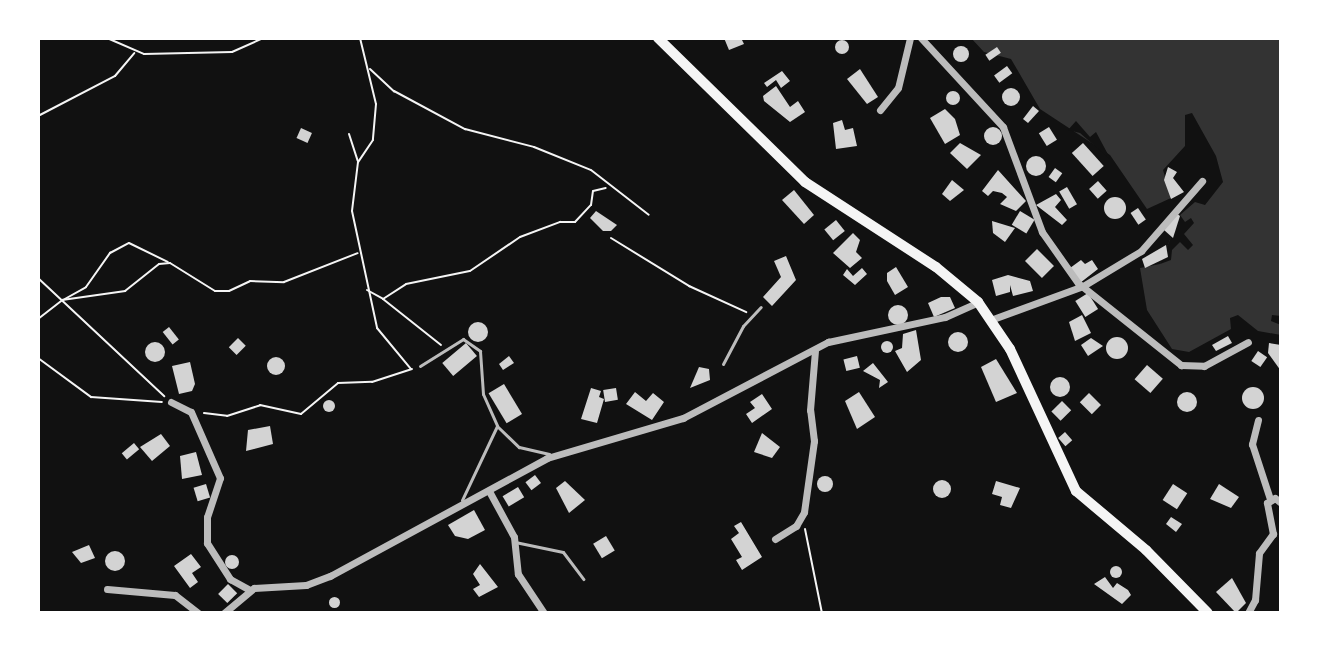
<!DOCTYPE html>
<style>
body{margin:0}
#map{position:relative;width:1319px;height:651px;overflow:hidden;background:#111;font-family:Mulish,sans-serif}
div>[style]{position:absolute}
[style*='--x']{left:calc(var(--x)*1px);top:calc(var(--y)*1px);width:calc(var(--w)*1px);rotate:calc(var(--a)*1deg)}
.water>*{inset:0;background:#333}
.pier>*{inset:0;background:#111}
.building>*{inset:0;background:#d3d3d3;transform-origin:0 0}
.round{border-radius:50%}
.path>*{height:2px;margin:-1px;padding:0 1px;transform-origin:1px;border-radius:1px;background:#f5f5f5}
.service>*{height:3px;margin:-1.5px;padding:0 1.5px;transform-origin:1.5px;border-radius:1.5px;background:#bcbcbc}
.minor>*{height:7px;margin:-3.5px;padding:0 3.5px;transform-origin:3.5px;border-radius:3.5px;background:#bcbcbc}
.secondary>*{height:10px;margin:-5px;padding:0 5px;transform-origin:5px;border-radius:5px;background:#f5f5f5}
span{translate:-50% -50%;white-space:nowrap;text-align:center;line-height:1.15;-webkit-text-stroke:6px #fff;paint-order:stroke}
.frame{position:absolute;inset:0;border:40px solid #fff;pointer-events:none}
</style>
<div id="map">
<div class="water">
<div style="clip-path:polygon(971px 38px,1281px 38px,1281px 316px,1272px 315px,1271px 321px,1281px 325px,1281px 335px,1258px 331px,1238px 315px,1230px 318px,1231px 329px,1189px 352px,1172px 349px,1147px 310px,1140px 268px,1160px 264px,1180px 215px,1195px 202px,1205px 205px,1223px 182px,1216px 156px,1192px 113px,1185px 115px,1185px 146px,1163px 170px,1171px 198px,1147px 209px,1110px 155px,1040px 109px,1011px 59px,984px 52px)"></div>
</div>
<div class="pier">
<div style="clip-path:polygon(1076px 121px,1090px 137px,1096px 132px,1111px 160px,1080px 133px,1068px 130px)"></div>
<div style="clip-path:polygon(1180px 215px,1185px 222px,1191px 218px,1194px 223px,1184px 234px,1193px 245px,1188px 250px,1180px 242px,1172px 250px,1171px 260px,1160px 264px)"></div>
</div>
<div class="building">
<div style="clip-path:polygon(724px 38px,741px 38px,744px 44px,729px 50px)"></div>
<div class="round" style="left:835px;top:40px;width:14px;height:14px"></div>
<div class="round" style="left:953px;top:46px;width:16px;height:16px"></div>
<div style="left:997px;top:47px;width:7px;height:14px;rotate:56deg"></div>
<div style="left:1007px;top:66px;width:9px;height:16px;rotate:54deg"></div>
<div style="clip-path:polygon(860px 69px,878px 97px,867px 104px,847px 79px)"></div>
<div style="clip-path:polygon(782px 71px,790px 81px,781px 88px,776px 80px,767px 87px,764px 83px)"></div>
<div style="clip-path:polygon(776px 86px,790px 107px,798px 101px,805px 112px,790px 122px,764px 101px,763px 96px)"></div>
<div class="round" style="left:1002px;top:88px;width:18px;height:18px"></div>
<div class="round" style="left:946px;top:91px;width:14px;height:14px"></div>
<div style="clip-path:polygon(1033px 106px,1039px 111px,1028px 123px,1023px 119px)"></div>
<div style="clip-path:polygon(945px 109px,955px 119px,960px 135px,945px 144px,930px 118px)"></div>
<div style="clip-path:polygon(842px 120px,845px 130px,853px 128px,857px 146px,836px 149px,833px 123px)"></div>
<div class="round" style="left:984px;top:127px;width:18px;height:18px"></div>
<div style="left:1049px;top:127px;width:15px;height:12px;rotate:58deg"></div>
<div style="left:301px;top:128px;width:12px;height:11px;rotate:24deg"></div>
<div style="clip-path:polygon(960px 143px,981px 155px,967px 169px,950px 153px)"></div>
<div style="left:1083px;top:143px;width:31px;height:15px;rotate:48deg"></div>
<div class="round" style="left:1026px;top:156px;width:20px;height:20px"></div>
<div style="clip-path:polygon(1168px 167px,1177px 172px,1173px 178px,1184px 192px,1171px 199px,1164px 180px)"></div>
<div style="left:1055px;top:168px;width:9px;height:11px;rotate:36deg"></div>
<div style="clip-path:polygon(998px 170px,1026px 201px,1016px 211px,1000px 204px,1007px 197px,1002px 193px,993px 191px,988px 196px,982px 191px)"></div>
<div style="clip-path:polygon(952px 180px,964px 190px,950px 201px,942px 194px)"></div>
<div style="left:1098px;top:181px;width:13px;height:12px;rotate:48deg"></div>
<div style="left:1067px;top:187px;width:20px;height:9px;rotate:60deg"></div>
<div style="clip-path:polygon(794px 190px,814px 215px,804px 224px,782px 200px)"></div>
<div style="clip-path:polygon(1056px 194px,1061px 200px,1055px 207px,1067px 220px,1062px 225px,1036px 205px)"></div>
<div class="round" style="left:1104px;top:197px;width:22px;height:22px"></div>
<div style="left:1138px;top:208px;width:14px;height:9px;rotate:56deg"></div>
<div style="clip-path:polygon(596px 211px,617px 225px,611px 231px,603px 231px,590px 218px)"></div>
<div style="left:1020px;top:211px;width:17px;height:16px;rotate:31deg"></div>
<div style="clip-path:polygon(1176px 213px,1180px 216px,1173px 238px,1164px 230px)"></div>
<div style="left:836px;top:220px;width:14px;height:15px;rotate:51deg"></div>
<div style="clip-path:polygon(992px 221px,1015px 228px,1005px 242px,993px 233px)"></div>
<div style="clip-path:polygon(853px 233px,860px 240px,856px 252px,862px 258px,850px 268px,833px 253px)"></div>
<div style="clip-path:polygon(1166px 245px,1168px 257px,1145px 268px,1142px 259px)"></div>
<div style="left:1037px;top:249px;width:24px;height:17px;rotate:45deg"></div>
<div style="clip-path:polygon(786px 256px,796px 280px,772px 306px,763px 297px,781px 277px,774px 261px)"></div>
<div style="clip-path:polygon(1081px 260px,1085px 264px,1092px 260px,1098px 269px,1080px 283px,1070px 268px)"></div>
<div style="clip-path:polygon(896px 267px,908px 287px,895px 295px,887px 281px,887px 273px)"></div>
<div style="clip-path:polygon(862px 268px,867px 274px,855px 285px,843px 275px,847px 269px,853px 276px)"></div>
<div style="clip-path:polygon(1008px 275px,1030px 281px,1033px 291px,1013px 296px,1010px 285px,1010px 292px,996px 296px,992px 280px)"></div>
<div style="left:1088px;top:293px;width:19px;height:15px;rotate:58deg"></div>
<div style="clip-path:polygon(941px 297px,950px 297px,955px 308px,934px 317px,928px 303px)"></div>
<div class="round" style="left:888px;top:305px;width:20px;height:20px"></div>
<div style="clip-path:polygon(1082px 315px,1091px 333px,1075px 341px,1069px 322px)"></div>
<div class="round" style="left:468px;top:322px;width:20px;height:20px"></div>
<div style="left:169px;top:327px;width:16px;height:8px;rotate:52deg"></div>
<div style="clip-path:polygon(916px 330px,921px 360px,907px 372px,895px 351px,902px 348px,903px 334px)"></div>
<div class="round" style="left:948px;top:332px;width:20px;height:20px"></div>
<div style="clip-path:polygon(1228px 336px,1232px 343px,1216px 351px,1212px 345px)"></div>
<div class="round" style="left:1106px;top:337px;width:22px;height:22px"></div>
<div style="left:238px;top:338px;width:11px;height:13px;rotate:45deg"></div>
<div style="clip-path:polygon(1091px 338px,1103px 346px,1088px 356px,1081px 345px)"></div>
<div class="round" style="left:881px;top:341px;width:12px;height:12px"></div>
<div class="round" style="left:145px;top:342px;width:20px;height:20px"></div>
<div style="left:466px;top:343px;width:17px;height:31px;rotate:50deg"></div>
<div style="clip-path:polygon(1269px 343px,1281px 345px,1281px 371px,1268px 353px)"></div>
<div style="left:1258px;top:351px;width:11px;height:12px;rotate:34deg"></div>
<div style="clip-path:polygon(509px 356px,514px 363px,503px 370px,499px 364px)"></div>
<div style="left:857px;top:356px;width:12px;height:14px;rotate:76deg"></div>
<div class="round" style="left:267px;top:357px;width:18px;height:18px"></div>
<div style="clip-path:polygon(996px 359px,1017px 393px,996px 402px,981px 367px)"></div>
<div style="clip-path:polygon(190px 362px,195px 384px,192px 391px,179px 394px,172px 366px)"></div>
<div style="clip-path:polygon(873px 363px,888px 382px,879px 388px,880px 380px,863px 371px)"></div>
<div style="left:1147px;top:365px;width:21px;height:19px;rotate:41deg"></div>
<div style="clip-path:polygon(699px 367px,709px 369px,710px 380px,690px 388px)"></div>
<div class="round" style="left:1050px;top:377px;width:20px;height:20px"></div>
<div style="left:504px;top:384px;width:35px;height:18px;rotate:59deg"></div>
<div class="round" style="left:1242px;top:387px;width:22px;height:22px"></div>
<div style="clip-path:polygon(591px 388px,601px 391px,599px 397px,604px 399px,597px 423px,581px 419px)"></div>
<div style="left:616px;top:388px;width:12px;height:13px;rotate:81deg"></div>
<div style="clip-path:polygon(635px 392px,646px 401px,653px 393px,664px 402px,652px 420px,626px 404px)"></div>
<div style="clip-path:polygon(859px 392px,875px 417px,857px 429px,845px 401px)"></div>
<div class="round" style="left:1177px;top:392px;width:20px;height:20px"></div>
<div style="left:1089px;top:393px;width:17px;height:13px;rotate:45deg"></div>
<div style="clip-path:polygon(762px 394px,772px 409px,752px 423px,746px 414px,755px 408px,750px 402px)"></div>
<div class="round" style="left:323px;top:400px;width:12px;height:12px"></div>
<div style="left:1062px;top:401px;width:13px;height:15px;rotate:45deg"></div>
<div style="clip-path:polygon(270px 426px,273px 444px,246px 451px,248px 430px)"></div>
<div style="left:1065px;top:432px;width:11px;height:9px;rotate:49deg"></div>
<div style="clip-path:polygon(762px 433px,780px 447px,772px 458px,754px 452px)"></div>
<div style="clip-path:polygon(161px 434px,170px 446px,152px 461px,140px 447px)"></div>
<div style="left:134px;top:443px;width:8px;height:16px;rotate:50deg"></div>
<div style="clip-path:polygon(196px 452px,202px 475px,182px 479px,180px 456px)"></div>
<div style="left:535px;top:475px;width:10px;height:12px;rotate:53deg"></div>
<div class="round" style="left:817px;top:476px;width:16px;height:16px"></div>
<div class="round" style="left:933px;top:480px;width:18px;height:18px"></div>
<div style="clip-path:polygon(565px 481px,585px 500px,569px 513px,556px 488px)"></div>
<div style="clip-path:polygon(996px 481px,1020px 488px,1011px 508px,1000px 505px,1002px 497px,992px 494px)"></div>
<div style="left:206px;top:484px;width:14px;height:13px;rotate:73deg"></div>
<div style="left:1173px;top:484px;width:17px;height:19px;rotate:33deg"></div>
<div style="clip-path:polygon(1219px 484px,1239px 497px,1231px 508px,1210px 499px)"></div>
<div style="left:518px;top:487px;width:12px;height:18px;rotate:59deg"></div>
<div style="clip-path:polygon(474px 510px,485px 530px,468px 539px,455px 536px,448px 525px)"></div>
<div style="clip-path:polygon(1171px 517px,1182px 524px,1176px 532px,1166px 524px)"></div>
<div style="clip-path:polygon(741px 522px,762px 557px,742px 570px,736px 560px,742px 557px,731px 539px,739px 533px,734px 526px)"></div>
<div style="left:606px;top:536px;width:17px;height:15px;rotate:59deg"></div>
<div style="clip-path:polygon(89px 545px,95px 558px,81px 563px,72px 552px)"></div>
<div class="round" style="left:105px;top:551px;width:20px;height:20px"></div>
<div style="clip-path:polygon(191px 554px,201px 567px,192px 573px,198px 582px,190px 588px,174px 566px)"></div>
<div class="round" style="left:225px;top:555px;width:14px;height:14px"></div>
<div style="clip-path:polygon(480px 564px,498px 587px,479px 597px,473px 589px,480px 585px,473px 574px)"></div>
<div class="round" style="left:1110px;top:566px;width:12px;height:12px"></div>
<div style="clip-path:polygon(1105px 577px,1113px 588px,1117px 583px,1128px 590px,1131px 595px,1122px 604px,1094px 584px)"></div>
<div style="clip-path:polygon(1232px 578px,1246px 603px,1236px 613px,1216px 592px)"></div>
<div style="left:228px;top:584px;width:13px;height:14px;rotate:45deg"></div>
<div class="round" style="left:328.5px;top:596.5px;width:11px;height:11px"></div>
</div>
<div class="path">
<div style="--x:107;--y:38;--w:40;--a:23.4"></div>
<div style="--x:144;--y:54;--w:88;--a:-1.3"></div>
<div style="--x:232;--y:52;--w:34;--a:-24"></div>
<div style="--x:360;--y:38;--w:68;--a:76.4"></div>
<div style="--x:376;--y:104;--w:36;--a:95"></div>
<div style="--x:373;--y:140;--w:27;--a:124"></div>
<div style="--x:358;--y:162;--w:49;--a:97"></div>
<div style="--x:352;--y:211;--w:120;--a:77.9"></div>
<div style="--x:377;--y:328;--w:53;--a:50.3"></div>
<div style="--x:370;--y:69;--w:33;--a:43"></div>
<div style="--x:394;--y:91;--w:81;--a:28.2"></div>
<div style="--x:465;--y:129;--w:71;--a:14.6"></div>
<div style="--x:534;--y:147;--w:61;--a:22"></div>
<div style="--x:591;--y:170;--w:73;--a:37.8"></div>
<div style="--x:38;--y:116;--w:87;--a:-27.5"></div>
<div style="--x:115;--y:76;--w:30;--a:-50"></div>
<div style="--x:349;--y:134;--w:28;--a:72"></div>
<div style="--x:611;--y:238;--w:92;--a:31.6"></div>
<div style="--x:689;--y:286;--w:63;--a:24.5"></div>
<div style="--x:38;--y:278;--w:173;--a:43.1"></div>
<div style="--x:367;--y:290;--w:18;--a:29"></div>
<div style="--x:383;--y:299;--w:27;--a:-33"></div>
<div style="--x:406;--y:284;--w:65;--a:-11.5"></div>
<div style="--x:470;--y:271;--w:60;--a:-34.2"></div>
<div style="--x:520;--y:237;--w:43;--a:-20.6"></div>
<div style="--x:560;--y:222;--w:15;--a:0"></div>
<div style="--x:575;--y:222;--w:23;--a:-47"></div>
<div style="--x:591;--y:205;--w:14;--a:-82"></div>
<div style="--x:593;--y:191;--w:13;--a:-13"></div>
<div style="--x:383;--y:299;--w:74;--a:38.4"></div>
<div style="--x:63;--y:300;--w:26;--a:-29"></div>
<div style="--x:86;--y:287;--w:42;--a:-54.8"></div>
<div style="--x:110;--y:253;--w:21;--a:-28"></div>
<div style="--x:129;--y:243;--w:43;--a:26"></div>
<div style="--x:38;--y:319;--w:31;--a:-38"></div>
<div style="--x:62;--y:300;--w:64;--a:-8.1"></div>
<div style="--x:125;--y:291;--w:43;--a:-38.5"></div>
<div style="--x:159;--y:264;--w:11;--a:-5"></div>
<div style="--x:170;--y:263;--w:53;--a:31.9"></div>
<div style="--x:215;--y:291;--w:14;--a:0"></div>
<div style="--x:229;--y:291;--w:23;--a:-25"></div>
<div style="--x:250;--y:281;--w:34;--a:2"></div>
<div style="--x:284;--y:282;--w:79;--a:-21.4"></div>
<div style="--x:38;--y:358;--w:66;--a:36.3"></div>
<div style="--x:91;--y:397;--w:71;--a:4"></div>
<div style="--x:204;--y:413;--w:23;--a:7"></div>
<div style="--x:227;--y:416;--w:35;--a:-18"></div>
<div style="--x:260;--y:405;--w:42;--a:12.4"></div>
<div style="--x:301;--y:414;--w:48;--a:-40"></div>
<div style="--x:338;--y:383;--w:34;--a:-2"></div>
<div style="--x:372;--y:382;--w:42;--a:-18"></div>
<div style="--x:805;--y:529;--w:86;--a:78.6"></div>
</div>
<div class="service">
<div style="--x:723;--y:364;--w:43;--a:-62.2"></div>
<div style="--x:743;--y:326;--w:26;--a:-47"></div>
<div style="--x:420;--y:366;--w:51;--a:-32.1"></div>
<div style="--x:463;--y:339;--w:21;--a:35"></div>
<div style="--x:480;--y:351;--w:43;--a:86"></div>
<div style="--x:483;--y:394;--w:35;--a:66"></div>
<div style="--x:497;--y:426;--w:82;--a:115.3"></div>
<div style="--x:498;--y:427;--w:29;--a:44"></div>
<div style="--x:519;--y:447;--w:31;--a:13"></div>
<div style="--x:515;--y:542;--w:49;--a:11.8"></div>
<div style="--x:563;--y:552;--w:34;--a:53"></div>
</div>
<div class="minor">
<div style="--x:921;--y:38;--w:121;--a:47.3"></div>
<div style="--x:1003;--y:127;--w:112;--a:69.6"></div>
<div style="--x:1042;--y:232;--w:62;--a:54.8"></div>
<div style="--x:1078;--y:283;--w:132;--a:38.5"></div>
<div style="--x:1181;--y:365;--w:23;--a:2"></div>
<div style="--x:1204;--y:366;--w:50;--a:-28.6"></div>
<div style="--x:880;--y:110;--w:28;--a:-51"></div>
<div style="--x:898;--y:88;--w:51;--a:-76.5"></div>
<div style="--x:993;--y:319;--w:96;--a:-20.1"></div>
<div style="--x:1083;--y:286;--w:68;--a:-31.1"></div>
<div style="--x:1141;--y:251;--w:93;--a:-48.9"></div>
<div style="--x:171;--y:402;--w:22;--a:27"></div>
<div style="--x:191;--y:412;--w:72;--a:66.3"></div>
<div style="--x:220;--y:478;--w:41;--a:108.4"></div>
<div style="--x:207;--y:517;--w:26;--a:90"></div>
<div style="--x:207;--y:543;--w:43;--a:57.4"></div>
<div style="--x:230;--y:579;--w:23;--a:29"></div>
<div style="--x:1258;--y:420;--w:25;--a:104"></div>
<div style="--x:1252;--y:444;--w:58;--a:71.9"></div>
<div style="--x:489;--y:491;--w:52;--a:61.5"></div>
<div style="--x:514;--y:537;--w:37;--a:84"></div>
<div style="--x:518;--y:574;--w:47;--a:56.3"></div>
<div style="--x:775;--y:539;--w:25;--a:-32"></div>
<div style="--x:796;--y:526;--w:16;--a:-60"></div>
<div style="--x:804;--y:512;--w:72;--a:-82"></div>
<div style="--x:814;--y:441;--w:31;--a:-97"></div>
<div style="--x:810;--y:410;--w:59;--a:-85.2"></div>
<div style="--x:107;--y:589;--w:68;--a:5"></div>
<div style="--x:175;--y:595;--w:29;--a:38"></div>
<div style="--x:224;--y:613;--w:39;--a:-40"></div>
<div style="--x:254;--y:588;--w:52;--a:-3.3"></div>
<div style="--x:306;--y:585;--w:26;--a:-21"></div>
<div style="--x:330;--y:576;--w:247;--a:-28.5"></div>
<div style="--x:547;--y:458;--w:142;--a:-16.4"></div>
<div style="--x:683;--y:418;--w:164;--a:-27.7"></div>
<div style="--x:828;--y:342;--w:120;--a:-12.1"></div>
<div style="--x:945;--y:317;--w:36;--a:-24"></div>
<div style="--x:1248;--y:613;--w:15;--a:-62"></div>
<div style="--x:1255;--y:600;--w:47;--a:-85.1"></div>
<div style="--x:1259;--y:553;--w:24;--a:-54"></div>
<div style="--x:1273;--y:534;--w:32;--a:-101"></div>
<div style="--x:1267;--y:503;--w:9;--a:-32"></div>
<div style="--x:1275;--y:498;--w:8;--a:40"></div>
</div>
<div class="secondary">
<div style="--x:658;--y:38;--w:206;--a:44.4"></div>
<div style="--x:805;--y:182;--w:156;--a:33"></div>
<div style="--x:936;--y:267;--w:55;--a:39.8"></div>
<div style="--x:978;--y:302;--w:57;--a:55.8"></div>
<div style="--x:1010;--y:349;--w:157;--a:65.1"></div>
<div style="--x:1076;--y:491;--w:92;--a:40.1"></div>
<div style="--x:1146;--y:550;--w:88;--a:45.5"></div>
</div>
<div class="frame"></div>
</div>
